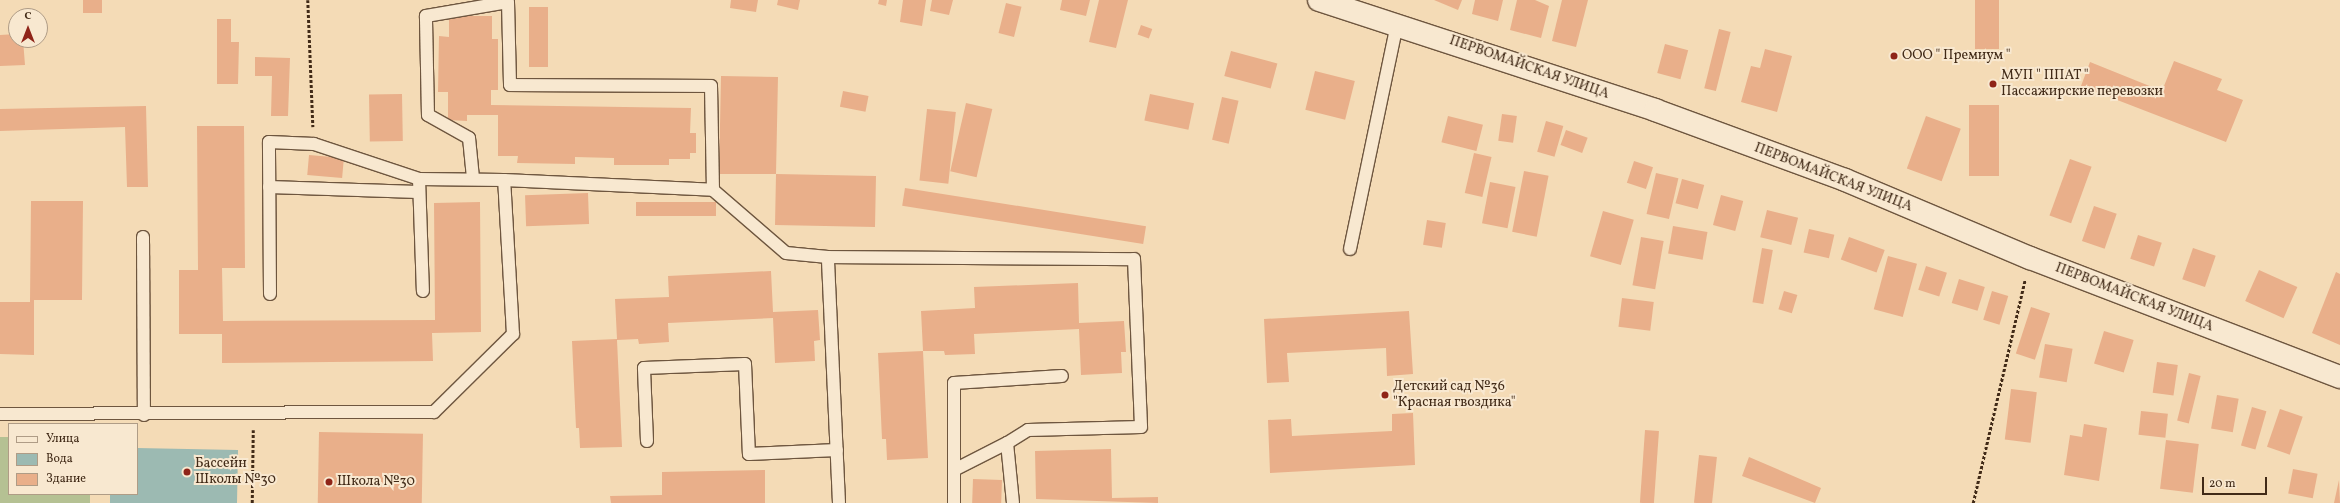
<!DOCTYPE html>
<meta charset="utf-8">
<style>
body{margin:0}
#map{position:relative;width:2340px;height:503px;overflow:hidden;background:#f4dbb6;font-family:Vollkorn,serif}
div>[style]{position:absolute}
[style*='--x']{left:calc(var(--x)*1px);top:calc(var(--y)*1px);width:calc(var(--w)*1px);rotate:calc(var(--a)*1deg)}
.green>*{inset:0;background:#b5c193}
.water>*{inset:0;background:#9cbab2}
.building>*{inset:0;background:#e9af8a;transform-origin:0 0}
.path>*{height:2.5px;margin-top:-1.25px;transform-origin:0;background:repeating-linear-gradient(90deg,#412a17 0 3px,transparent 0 5px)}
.roads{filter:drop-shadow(1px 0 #6e563f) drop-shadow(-1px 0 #6e563f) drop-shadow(0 1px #6e563f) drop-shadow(0 -1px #6e563f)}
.lane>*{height:12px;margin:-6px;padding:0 6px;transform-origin:6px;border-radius:6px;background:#f8e8d0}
.secondary>*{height:22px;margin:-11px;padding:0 11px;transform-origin:11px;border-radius:11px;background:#f8e8d0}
.dots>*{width:11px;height:11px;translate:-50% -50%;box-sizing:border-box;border:2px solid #f8e8d0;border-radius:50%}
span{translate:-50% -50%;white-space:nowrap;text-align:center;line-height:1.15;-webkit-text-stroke:4px #f8e8d0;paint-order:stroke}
.poi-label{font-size:14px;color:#412a17}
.left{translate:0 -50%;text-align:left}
.street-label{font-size:14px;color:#412a17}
.legend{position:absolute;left:8px;top:423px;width:130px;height:72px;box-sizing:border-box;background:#f8e8d0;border:1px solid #af9c86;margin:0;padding:5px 7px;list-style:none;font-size:12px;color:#412a17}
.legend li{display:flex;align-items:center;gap:8px;height:20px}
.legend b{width:20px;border:1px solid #af9c86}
.north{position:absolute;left:8px;top:8px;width:40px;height:40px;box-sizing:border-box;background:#f8e8d0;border:1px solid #af9c86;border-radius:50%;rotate:0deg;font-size:11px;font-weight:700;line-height:16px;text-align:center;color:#412a17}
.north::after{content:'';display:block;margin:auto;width:14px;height:18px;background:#8f2418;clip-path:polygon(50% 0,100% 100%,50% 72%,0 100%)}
.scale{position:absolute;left:2202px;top:477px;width:65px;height:18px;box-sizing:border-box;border:2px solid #412a17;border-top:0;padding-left:5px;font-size:12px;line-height:14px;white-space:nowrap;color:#412a17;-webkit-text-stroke:3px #f8e8d0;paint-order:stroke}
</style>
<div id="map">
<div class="green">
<div style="clip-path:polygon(0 437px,9px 437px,9px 494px,90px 494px,90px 503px,0 503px)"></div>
</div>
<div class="water">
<div style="clip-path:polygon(137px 448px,238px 450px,237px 503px,110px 503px,110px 494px,137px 494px)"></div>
</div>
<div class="building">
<div style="left:83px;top:0;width:19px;height:13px"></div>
<div style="clip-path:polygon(731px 0,758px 0,756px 12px,730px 8px)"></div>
<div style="clip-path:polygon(778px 0,800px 0,798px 10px,777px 5px)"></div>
<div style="clip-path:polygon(879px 0,887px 0,886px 6px,878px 4px)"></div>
<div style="clip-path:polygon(903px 0,926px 0,922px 26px,900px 22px)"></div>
<div style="clip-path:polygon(932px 0,953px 0,949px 15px,930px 11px)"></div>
<div style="clip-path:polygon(1062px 0,1090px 0,1086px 16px,1060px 10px)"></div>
<div style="clip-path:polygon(1099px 0,1128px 0,1116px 48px,1089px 42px)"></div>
<div style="clip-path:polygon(1434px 0,1462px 0,1458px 10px)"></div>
<div style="clip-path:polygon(1475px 0,1503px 0,1498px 21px,1472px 14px)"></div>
<div style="clip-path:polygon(1517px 0,1535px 0,1549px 6px,1541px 38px,1510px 30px)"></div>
<div style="clip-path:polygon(1562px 0,1588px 0,1576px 47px,1552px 41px)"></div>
<div style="left:1975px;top:0;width:24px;height:49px"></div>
<div style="left:1006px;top:3px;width:16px;height:31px;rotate:14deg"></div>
<div style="left:548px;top:7px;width:60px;height:19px;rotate:90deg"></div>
<div style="clip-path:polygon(449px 16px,492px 16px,492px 39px,498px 39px,498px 90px,491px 90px,491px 105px,691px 108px,690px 133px,696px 133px,696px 153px,690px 153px,690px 159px,669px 159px,669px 165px,614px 165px,614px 158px,575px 157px,575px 164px,517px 163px,518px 156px,498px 156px,498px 115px,467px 115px,467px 121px,448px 120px,448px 92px,438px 92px,439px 36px,449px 37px)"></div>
<div style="clip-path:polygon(217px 19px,231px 19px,231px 42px,239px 42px,238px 84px,217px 84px)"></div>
<div style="left:1141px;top:25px;width:12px;height:10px;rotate:20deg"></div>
<div style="left:1719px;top:29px;width:12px;height:61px;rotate:14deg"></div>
<div style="clip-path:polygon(16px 34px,16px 40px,23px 40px,25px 65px,0 66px,0 35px)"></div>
<div style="left:1665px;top:44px;width:24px;height:30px;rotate:15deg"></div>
<div style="clip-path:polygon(1765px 49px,1792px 56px,1777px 112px,1741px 102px,1751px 66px,1760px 68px)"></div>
<div style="left:1231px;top:51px;width:48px;height:26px;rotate:15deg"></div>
<div style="clip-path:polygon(255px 57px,290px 58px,288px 116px,271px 116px,272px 76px,255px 76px)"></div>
<div style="clip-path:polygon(2174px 61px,2222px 79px,2217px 90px,2243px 100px,2226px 142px,2081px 86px,2090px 62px,2162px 91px)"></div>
<div style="left:1315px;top:71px;width:41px;height:40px;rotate:14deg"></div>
<div style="clip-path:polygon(721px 76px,778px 77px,776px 174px,876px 176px,875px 227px,775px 225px,776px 174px,719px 174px)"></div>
<div style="left:843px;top:91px;width:26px;height:16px;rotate:11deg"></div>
<div style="left:402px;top:94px;width:47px;height:33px;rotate:89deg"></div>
<div style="left:1150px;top:94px;width:45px;height:27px;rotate:12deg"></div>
<div style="left:1222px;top:97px;width:17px;height:44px;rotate:13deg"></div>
<div style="left:966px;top:103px;width:27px;height:70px;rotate:13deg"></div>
<div style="left:1969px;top:105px;width:30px;height:71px"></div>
<div style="clip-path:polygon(146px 106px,148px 187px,127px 187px,125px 127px,0 131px,0 109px)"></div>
<div style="left:927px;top:109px;width:29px;height:72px;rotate:6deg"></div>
<div style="left:1502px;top:114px;width:15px;height:27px;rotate:8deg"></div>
<div style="left:1448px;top:116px;width:36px;height:27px;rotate:14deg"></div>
<div style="left:1926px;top:116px;width:37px;height:56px;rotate:20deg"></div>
<div style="left:1546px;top:121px;width:18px;height:32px;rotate:16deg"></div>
<div style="clip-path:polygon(197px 126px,244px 126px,245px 268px,222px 268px,223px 321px,435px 320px,434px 203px,480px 202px,481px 332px,432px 333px,433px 361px,222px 363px,222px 334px,179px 334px,179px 270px,198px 270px)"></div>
<div style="left:1566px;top:130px;width:23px;height:16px;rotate:20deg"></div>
<div style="left:1474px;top:153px;width:18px;height:41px;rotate:13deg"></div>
<div style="left:309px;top:155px;width:35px;height:20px;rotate:5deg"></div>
<div style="left:2070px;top:159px;width:23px;height:60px;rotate:20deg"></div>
<div style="left:1634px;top:161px;width:20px;height:23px;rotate:18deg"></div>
<div style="left:1524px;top:171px;width:25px;height:62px;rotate:11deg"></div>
<div style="left:1656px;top:173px;width:23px;height:42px;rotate:13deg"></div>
<div style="left:1682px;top:179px;width:23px;height:25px;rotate:15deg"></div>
<div style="left:1490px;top:182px;width:26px;height:42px;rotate:11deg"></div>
<div style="left:905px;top:188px;width:244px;height:18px;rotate:9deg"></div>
<div style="left:588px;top:193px;width:31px;height:63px;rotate:88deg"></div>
<div style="left:1721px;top:195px;width:23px;height:31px;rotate:15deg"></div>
<div style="clip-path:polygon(31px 201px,83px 201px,82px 300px,34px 300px,34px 355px,0 354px,0 302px,30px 302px)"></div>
<div style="left:716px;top:202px;width:14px;height:80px;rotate:90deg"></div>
<div style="left:2094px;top:206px;width:24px;height:37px;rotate:19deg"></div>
<div style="left:1767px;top:210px;width:32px;height:28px;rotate:14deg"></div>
<div style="left:1603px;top:211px;width:32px;height:47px;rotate:16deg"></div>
<div style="left:1427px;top:220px;width:19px;height:25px;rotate:9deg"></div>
<div style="left:1673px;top:226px;width:35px;height:28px;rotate:10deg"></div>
<div style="left:1809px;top:229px;width:26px;height:24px;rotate:13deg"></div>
<div style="left:2138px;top:235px;width:25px;height:25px;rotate:18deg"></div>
<div style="left:1641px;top:237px;width:23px;height:49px;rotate:10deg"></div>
<div style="left:1849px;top:237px;width:38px;height:24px;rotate:20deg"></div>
<div style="left:1762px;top:248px;width:11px;height:55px;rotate:10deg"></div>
<div style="left:2193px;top:248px;width:24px;height:33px;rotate:19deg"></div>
<div style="left:1888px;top:256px;width:30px;height:55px;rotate:15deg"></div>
<div style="left:1926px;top:266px;width:22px;height:25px;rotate:18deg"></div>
<div style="left:2259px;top:270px;width:42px;height:34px;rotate:24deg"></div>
<div style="clip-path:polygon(771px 271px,773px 312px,818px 310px,820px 340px,814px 341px,815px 361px,775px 363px,773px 318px,668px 323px,669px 342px,639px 344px,638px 339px,617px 340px,622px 447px,580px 448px,579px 428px,576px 428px,572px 341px,617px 339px,615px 299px,669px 297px,668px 276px)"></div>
<div style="clip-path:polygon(2336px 272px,2340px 274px,2340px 345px,2312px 333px)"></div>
<div style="left:1959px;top:279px;width:27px;height:25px;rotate:17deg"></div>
<div style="clip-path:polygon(1078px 283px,1079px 323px,1124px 321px,1126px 352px,1121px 352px,1122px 373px,1081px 375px,1079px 329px,974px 334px,975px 354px,945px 355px,944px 351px,923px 351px,928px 458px,887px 460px,886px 439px,882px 439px,878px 353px,923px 351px,921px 311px,975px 308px,974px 287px)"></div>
<div style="left:1784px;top:291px;width:14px;height:19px;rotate:17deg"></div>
<div style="left:1992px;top:291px;width:17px;height:30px;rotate:17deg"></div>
<div style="left:1622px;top:298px;width:32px;height:29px;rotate:7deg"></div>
<div style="left:2031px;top:307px;width:20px;height:49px;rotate:18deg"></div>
<div style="clip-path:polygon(1409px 311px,1413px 374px,1387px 376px,1386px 348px,1287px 353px,1289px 382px,1267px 383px,1264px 319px)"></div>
<div style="left:2104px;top:331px;width:31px;height:34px;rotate:17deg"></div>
<div style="left:2045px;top:344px;width:28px;height:34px;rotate:10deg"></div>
<div style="left:2157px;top:362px;width:21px;height:31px;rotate:8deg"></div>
<div style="left:2189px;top:373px;width:12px;height:49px;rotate:14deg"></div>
<div style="left:2011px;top:389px;width:26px;height:51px;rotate:7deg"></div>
<div style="left:2217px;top:395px;width:22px;height:34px;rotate:10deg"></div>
<div style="left:2252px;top:407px;width:15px;height:40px;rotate:16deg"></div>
<div style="left:2280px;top:409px;width:24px;height:40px;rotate:19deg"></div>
<div style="left:2141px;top:411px;width:27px;height:24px;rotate:6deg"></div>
<div style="clip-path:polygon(1413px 413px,1415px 465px,1270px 473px,1268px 420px,1291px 419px,1292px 436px,1392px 431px,1392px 414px)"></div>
<div style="clip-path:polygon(2084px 424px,2107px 428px,2099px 481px,2064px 475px,2070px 435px,2082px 437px)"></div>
<div style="left:1645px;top:430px;width:14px;height:73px;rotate:4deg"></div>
<div style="left:319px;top:432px;width:104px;height:71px;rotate:1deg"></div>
<div style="left:2166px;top:440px;width:33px;height:49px;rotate:7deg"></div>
<div style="clip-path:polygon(1111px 449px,1112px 498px,1158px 497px,1158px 503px,1036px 499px,1035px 451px)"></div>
<div style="left:1699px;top:455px;width:18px;height:48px;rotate:6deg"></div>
<div style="clip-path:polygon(1749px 457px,1821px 488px,1815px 503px,1742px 476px)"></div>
<div style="left:2293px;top:469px;width:25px;height:25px;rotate:11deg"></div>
<div style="clip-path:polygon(765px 470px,765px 503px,611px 503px,610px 496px,662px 495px,662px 472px)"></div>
<div style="left:973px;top:479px;width:29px;height:24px;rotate:2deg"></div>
<div style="clip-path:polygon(2339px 480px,2340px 503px,2334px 503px)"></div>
</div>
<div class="path">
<div style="--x:308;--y:0;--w:127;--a:87.7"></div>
<div style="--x:252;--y:503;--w:73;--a:-89.2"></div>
<div style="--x:1973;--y:503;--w:229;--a:-76.9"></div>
</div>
<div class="roads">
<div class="lane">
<div style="--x:473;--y:178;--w:40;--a:-95.7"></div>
<div style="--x:469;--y:138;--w:47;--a:-150.7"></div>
<div style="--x:428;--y:115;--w:99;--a:-91.2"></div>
<div style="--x:426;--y:16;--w:83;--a:-9.7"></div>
<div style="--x:508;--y:2;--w:83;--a:88.6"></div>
<div style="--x:510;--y:85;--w:201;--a:0.3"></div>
<div style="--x:711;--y:86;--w:104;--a:88.9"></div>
<div style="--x:504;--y:180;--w:209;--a:2.7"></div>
<div style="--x:713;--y:190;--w:96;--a:40.8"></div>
<div style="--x:786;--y:253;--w:42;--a:5.4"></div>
<div style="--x:269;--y:187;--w:149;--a:1.9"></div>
<div style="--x:143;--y:237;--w:178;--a:89.7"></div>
<div style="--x:1350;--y:249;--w:229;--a:-78.2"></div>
<div style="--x:270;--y:294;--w:152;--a:-90.4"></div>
<div style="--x:269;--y:142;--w:45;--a:2.5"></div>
<div style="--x:314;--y:144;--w:111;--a:18.4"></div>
<div style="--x:0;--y:414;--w:434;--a:-0.3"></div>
<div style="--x:434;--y:412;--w:111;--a:-44.6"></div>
<div style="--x:513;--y:334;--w:154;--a:-93.3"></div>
<div style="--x:504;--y:180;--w:85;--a:-179.3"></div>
<div style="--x:419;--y:179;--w:112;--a:88"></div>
<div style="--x:647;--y:441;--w:73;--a:-92.4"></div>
<div style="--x:644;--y:368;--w:101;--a:-2.3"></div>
<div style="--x:745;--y:364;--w:90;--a:87.5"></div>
<div style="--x:749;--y:454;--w:88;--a:-2.6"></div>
<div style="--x:956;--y:469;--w:57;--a:-27"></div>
<div style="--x:1007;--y:443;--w:60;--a:84.3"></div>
<div style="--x:839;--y:503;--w:246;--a:-92.6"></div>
<div style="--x:828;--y:257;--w:306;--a:0.4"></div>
<div style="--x:1134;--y:259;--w:168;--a:87.6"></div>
<div style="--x:1141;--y:427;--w:113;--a:178.5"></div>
<div style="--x:1028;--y:430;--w:25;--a:148"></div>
<div style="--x:954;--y:503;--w:120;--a:-90"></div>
<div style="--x:954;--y:383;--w:108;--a:-3.7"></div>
</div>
<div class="secondary">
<div style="--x:1319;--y:0;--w:354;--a:18.1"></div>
<div style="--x:1655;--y:110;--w:202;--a:20.2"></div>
<div style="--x:1845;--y:180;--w:201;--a:22.9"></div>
<div style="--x:2030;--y:258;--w:332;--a:21"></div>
</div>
</div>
<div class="dots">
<div style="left:1894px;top:56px;background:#8f2418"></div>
<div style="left:1993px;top:84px;background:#8f2418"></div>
<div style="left:1385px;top:395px;background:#8f2418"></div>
<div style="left:187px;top:472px;background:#8f2418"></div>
<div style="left:329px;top:482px;background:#8f2418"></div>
</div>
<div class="poi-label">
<span class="left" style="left:1902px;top:56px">ООО " Премиум "</span>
<span class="left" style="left:2001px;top:84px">МУП " ППАТ "<br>Пассажирские перевозки</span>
<span class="left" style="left:1393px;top:395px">Детский сад №36<br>"Красная гвоздика"</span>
<span class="left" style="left:195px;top:472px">Бассейн<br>Школы №30</span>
<span class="left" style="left:337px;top:482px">Школа №30</span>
</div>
<div class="street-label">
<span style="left:1529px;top:68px;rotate:19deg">ПЕРВОМАЙСКАЯ УЛИЦА</span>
<span style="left:1833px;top:178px;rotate:21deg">ПЕРВОМАЙСКАЯ УЛИЦА</span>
<span style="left:2134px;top:298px;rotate:21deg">ПЕРВОМАЙСКАЯ УЛИЦА</span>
</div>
<ul class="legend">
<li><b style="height:5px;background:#f8e8d0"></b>Улица</li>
<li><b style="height:11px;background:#9cbab2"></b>Вода</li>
<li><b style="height:11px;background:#e9af8a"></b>Здание</li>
</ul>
<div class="north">С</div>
<div class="scale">20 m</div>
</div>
